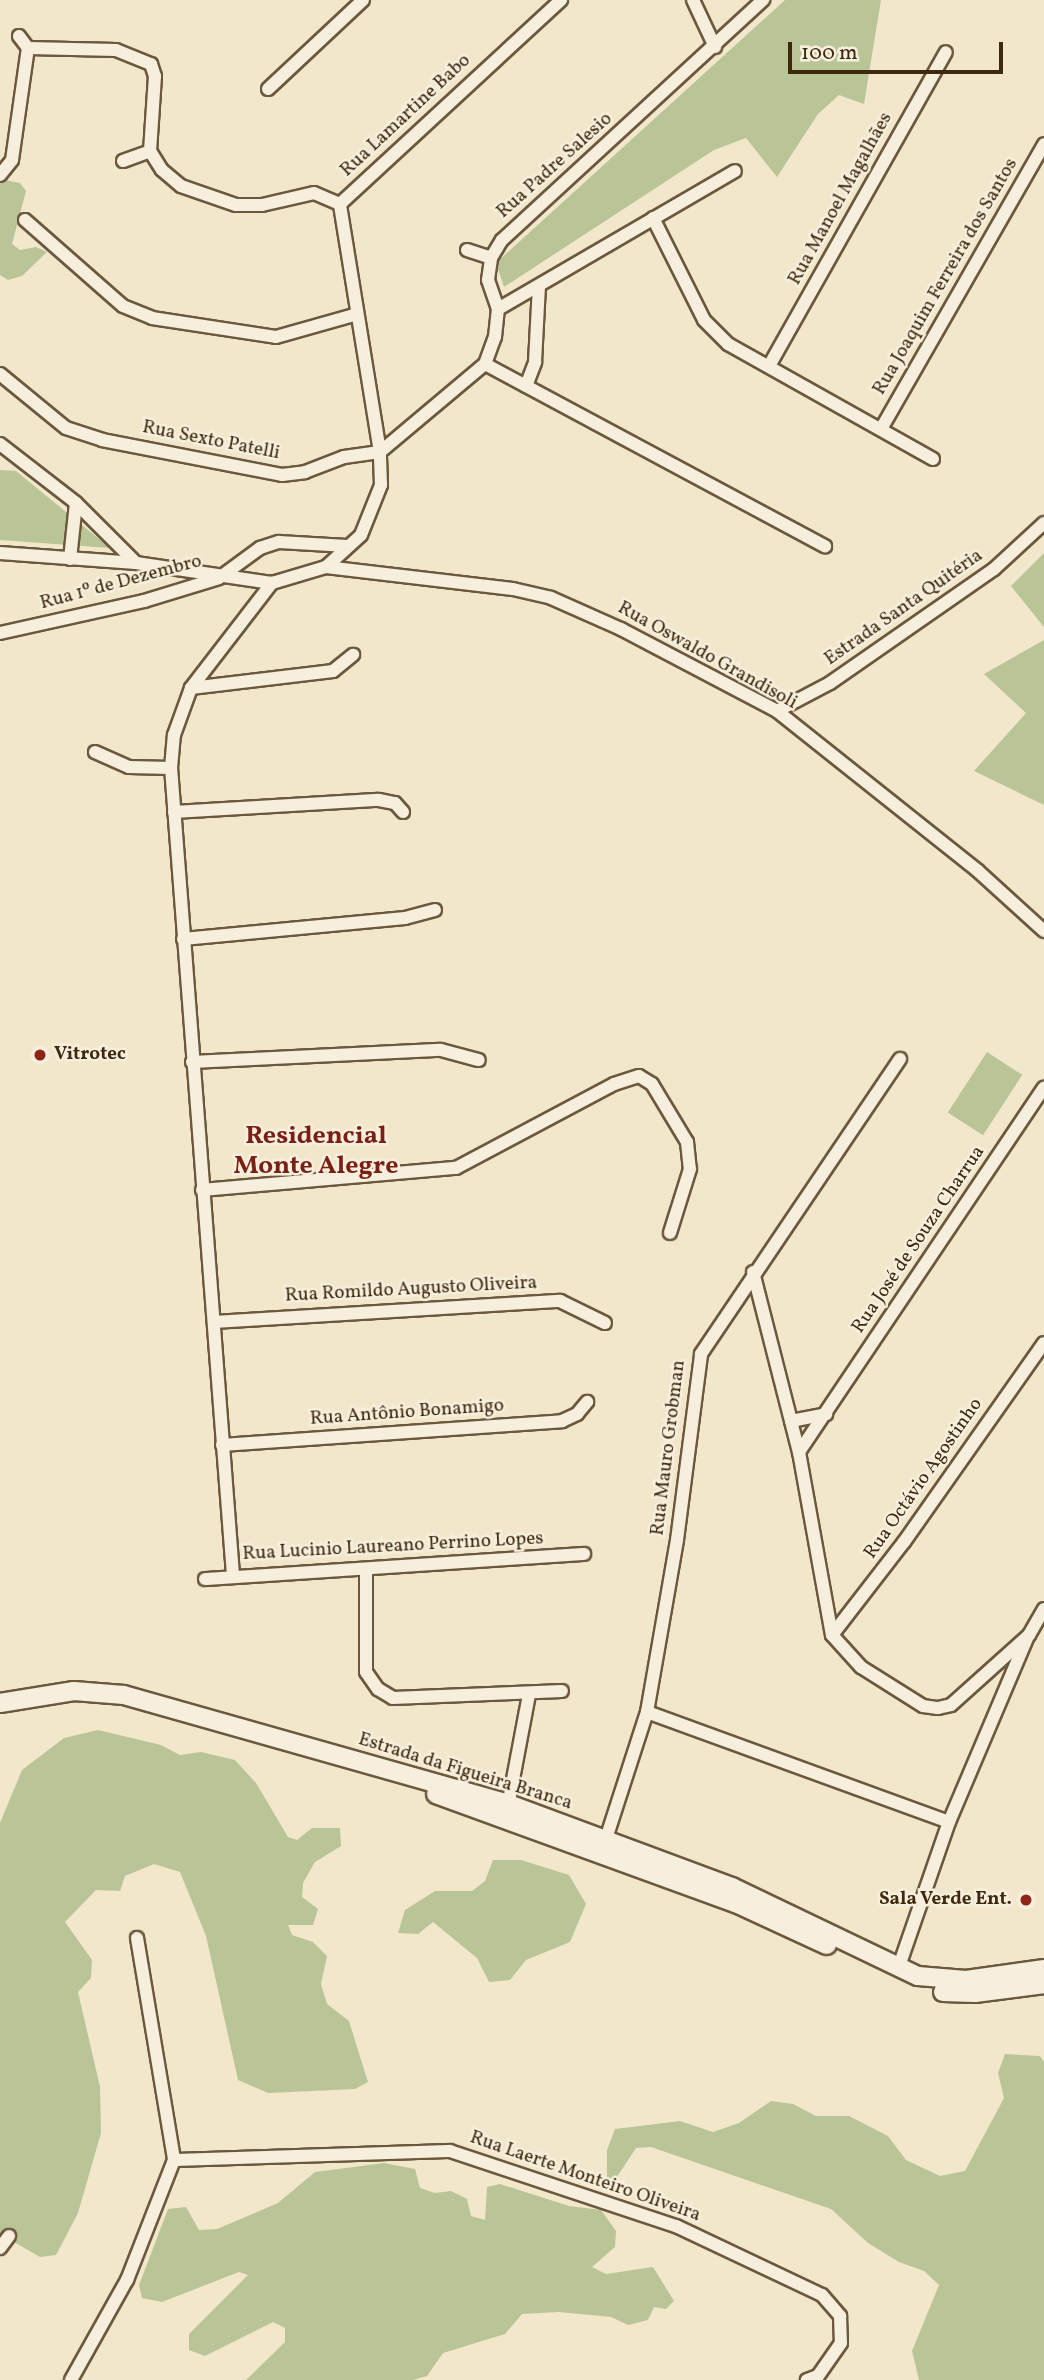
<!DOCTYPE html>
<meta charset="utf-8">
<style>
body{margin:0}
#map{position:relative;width:1044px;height:2380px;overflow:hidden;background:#f2e7cb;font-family:Vollkorn,serif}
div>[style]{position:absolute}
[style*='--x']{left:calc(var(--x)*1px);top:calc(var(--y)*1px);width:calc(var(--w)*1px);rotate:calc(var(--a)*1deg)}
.green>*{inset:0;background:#bac597;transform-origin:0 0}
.roads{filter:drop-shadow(2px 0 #6b583d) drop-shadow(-2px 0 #6b583d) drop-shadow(0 2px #6b583d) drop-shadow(0 -2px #6b583d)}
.street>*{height:12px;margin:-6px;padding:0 6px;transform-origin:6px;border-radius:6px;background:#f7efdd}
.secondary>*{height:18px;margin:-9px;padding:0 9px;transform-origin:9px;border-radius:9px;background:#f7efdd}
.dots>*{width:19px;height:19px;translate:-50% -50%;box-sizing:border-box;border:4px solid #f7efdd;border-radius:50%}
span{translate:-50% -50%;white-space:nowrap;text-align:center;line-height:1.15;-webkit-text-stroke:5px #f7efdd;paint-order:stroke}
.street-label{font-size:19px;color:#3e290e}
.poi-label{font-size:19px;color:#3e290e;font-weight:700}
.left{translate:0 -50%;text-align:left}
.right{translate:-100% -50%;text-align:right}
.district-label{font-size:26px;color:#7a1f14;font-weight:700}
.scale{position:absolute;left:788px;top:42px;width:215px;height:32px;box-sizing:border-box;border:4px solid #3e290e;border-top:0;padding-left:9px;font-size:21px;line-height:24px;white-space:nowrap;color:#3e290e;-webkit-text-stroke:5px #f7efdd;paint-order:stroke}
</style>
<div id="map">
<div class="green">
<div style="clip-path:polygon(785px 0,881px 0,864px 104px,839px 95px,818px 114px,777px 177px,746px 138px,714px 150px,504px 287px,496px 263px)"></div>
<div style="clip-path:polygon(0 179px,20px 183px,26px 191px,12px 244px,20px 250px,36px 247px,47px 252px,22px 276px,8px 280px,0 275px)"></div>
<div style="clip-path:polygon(0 470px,16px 471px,110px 548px,0 540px)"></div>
<div style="clip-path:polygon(1044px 553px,1044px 627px,1011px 586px)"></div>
<div style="clip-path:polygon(1044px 640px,1044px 805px,974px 771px,1026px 713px,984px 674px)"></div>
<div style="left:987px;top:1052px;width:42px;height:72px;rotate:33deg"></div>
<div style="clip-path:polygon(98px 1730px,161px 1745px,180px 1755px,201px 1752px,235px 1760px,256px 1783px,288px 1837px,297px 1840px,312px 1828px,340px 1828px,341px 1846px,315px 1862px,303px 1883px,302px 1897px,318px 1909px,313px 1925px,288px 1925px,292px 1935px,313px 1942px,327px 1956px,321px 1984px,327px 2004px,349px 2021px,368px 2082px,355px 2089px,268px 2093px,238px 2080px,206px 1936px,180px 1872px,154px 1864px,125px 1876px,120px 1891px,96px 1890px,65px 1922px,92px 1960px,91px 1978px,78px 1992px,100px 2087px,101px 2133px,78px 2213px,56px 2255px,40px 2257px,0 2234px,0 1823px,22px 1770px,64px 1738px)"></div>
<div style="clip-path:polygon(493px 1860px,521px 1860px,569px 1875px,586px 1904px,570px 1942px,526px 1960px,510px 1980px,489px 1982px,477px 1958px,433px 1922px,418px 1934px,398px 1933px,405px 1910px,435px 1891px,472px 1891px,485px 1881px)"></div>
<div style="clip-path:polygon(1005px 2054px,1040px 2056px,1044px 2062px,1044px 2380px,919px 2380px,912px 2351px,939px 2285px,924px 2271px,899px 2262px,868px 2243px,831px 2209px,651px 2147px,636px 2148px,615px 2180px,607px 2179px,607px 2150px,615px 2129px,680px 2121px,713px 2132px,739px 2123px,771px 2101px,793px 2104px,816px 2116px,849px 2116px,888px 2136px,906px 2160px,940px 2176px,965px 2171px,1004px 2098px,998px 2073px)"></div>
<div style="clip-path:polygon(384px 2163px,415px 2169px,420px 2188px,435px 2193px,451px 2191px,467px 2199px,471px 2216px,485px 2220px,487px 2187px,500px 2184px,569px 2206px,601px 2210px,616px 2231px,615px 2247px,592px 2267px,606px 2274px,653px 2267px,674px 2301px,666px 2309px,654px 2307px,648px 2320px,628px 2325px,611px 2317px,559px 2312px,522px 2314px,505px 2334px,443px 2353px,427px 2376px,413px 2380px,246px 2380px,285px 2342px,285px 2328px,273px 2322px,205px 2356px,189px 2350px,189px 2334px,248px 2275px,239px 2272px,162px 2302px,142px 2298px,139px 2285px,168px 2209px,186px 2207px,199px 2230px,217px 2229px,278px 2203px,315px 2172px)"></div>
</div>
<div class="roads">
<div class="street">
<div style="--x:693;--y:0;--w:52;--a:64.9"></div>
<div style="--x:28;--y:48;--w:88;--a:1.3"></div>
<div style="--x:116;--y:50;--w:38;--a:22"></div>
<div style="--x:151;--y:64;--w:13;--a:72"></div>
<div style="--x:155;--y:76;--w:75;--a:93.8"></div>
<div style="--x:150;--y:151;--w:22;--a:58"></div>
<div style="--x:162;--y:170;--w:25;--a:40"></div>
<div style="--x:181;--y:186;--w:58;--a:19.1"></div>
<div style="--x:236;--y:205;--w:26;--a:0"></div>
<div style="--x:262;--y:205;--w:53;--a:-13"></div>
<div style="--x:314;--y:193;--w:28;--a:23"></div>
<div style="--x:268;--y:89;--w:130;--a:-43.1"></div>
<div style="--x:123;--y:161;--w:29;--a:-20"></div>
<div style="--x:0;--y:175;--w:19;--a:-51"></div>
<div style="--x:12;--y:160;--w:113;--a:-81.9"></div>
<div style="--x:28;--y:48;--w:15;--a:-127"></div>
<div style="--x:340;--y:204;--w:301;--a:-42.7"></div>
<div style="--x:653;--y:218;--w:114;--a:63.4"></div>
<div style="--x:704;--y:320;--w:34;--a:45"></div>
<div style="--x:728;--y:344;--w:235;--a:29.3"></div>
<div style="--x:25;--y:220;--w:130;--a:41.3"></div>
<div style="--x:123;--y:306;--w:31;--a:22"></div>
<div style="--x:152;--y:318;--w:125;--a:8.7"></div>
<div style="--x:276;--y:337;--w:81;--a:-15.8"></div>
<div style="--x:467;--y:250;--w:25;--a:18"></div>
<div style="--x:498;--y:309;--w:274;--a:-30.2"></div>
<div style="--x:485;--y:364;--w:386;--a:28.2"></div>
<div style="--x:769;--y:366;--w:360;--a:-60.6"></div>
<div style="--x:0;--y:374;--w:85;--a:39.3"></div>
<div style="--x:66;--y:428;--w:38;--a:18"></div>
<div style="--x:102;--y:440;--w:183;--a:11"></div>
<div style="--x:282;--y:475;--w:23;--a:-7"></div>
<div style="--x:305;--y:472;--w:42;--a:-21"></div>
<div style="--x:344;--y:457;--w:36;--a:-8"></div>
<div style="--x:380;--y:452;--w:137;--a:-40"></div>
<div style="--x:485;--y:364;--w:29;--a:-70"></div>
<div style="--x:495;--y:337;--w:28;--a:-84"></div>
<div style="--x:498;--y:309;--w:31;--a:-109"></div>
<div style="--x:488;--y:280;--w:22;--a:-82"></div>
<div style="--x:491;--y:258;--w:21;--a:-59"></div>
<div style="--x:502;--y:240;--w:355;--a:-42.6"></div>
<div style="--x:526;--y:386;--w:26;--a:-69"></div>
<div style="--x:535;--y:362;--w:76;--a:-87"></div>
<div style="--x:881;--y:429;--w:328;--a:-60.2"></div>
<div style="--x:0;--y:444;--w:96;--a:37.8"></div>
<div style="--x:76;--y:503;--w:85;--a:45"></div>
<div style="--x:0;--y:553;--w:136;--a:4.2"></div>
<div style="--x:136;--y:563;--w:137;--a:8.4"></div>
<div style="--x:272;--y:583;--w:56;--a:-16.5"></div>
<div style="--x:326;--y:567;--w:47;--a:-42.4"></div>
<div style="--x:361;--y:535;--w:54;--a:-68.2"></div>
<div style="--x:381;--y:485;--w:33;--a:-92"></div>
<div style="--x:380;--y:452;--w:251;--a:-99.2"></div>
<div style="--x:70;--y:559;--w:56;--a:-83.9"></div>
<div style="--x:326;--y:567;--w:188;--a:6.7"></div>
<div style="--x:513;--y:589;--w:39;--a:13"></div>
<div style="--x:551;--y:598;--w:77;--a:23.9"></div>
<div style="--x:621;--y:629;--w:176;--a:27.7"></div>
<div style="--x:777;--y:711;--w:257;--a:38.5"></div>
<div style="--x:978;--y:871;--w:89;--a:42.3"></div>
<div style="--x:0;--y:633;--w:148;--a:-12.5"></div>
<div style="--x:144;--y:601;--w:78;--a:-17"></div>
<div style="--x:219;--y:578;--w:51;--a:-36.2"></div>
<div style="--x:260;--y:548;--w:20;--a:-18"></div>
<div style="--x:279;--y:542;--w:68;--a:3.4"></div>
<div style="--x:191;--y:688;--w:143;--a:-6.8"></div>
<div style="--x:333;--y:671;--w:26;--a:-39"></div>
<div style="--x:777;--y:711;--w:60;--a:-27.8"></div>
<div style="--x:830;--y:683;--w:200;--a:-34.8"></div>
<div style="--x:994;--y:569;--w:68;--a:-42.6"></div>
<div style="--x:95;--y:752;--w:37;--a:24"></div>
<div style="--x:129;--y:767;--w:42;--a:1.4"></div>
<div style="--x:174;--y:812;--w:205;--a:-3.4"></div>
<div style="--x:379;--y:800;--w:16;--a:11"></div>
<div style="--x:395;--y:803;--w:12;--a:48"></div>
<div style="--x:183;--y:939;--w:223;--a:-5.4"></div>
<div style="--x:405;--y:918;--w:31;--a:-15"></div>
<div style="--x:192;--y:1062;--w:249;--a:-2.8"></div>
<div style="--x:441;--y:1050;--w:39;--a:15"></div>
<div style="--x:202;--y:1190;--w:255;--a:-5"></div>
<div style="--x:456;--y:1168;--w:179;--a:-28"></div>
<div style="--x:614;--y:1084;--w:26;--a:-18"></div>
<div style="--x:639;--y:1076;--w:15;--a:32"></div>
<div style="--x:652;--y:1084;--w:68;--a:58.9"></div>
<div style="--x:687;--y:1142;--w:27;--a:84"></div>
<div style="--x:690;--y:1169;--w:67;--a:107.4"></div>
<div style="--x:753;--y:1272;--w:186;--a:75.7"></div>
<div style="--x:799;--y:1452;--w:186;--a:79.8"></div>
<div style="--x:832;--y:1635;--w:43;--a:47.8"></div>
<div style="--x:861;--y:1667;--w:73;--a:32.2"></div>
<div style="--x:923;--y:1706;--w:15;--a:8"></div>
<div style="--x:938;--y:1708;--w:13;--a:-13"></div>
<div style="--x:951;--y:1705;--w:105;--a:-41.9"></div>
<div style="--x:1029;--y:1635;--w:30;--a:-60"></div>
<div style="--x:214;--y:1322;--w:347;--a:-3.5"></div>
<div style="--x:560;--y:1301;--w:50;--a:26.1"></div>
<div style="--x:791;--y:1421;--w:36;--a:-11"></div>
<div style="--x:222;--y:1445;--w:341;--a:-4"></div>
<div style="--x:562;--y:1421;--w:17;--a:-25"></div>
<div style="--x:577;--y:1414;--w:16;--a:-50"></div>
<div style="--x:799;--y:1452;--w:439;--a:-56.1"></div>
<div style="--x:366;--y:1569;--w:103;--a:90"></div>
<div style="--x:366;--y:1672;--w:21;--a:55"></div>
<div style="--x:378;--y:1689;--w:17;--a:31"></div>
<div style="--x:393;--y:1698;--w:169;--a:-2.4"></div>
<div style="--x:233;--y:1575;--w:809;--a:-94.39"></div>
<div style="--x:171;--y:768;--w:33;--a:-85"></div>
<div style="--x:174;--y:735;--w:50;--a:-70.1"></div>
<div style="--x:191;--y:688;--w:133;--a:-52.4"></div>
<div style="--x:205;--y:1579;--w:380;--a:-3.8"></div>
<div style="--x:832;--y:1635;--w:118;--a:-52.3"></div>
<div style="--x:904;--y:1542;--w:243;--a:-54.9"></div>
<div style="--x:647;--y:1712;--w:321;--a:20"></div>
<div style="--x:507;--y:1811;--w:118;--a:-79.3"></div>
<div style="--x:604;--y:1845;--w:140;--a:-72.1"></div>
<div style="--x:647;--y:1712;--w:175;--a:-80.1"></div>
<div style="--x:677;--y:1540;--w:188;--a:-82.6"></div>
<div style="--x:701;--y:1354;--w:356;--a:-56"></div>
<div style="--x:137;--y:1938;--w:225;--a:80.5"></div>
<div style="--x:898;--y:1969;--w:156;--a:-70.9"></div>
<div style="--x:949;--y:1822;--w:200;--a:-67"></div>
<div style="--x:174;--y:2160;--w:276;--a:-1.9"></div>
<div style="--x:450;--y:2151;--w:238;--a:18.4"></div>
<div style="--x:676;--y:2226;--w:161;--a:25.3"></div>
<div style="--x:822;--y:2295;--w:28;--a:49"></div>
<div style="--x:840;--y:2316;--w:27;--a:88"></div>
<div style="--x:841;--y:2343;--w:40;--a:124.9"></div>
<div style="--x:818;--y:2376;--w:12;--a:160"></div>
<div style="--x:0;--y:2248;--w:15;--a:-53"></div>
<div style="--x:71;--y:2380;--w:115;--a:-60.8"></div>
<div style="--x:127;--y:2280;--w:129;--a:-68.6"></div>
</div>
<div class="secondary">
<div style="--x:0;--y:1703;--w:75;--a:-9.2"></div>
<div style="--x:74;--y:1691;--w:50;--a:4.6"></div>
<div style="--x:124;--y:1695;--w:397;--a:15.8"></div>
<div style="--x:506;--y:1803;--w:241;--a:20.4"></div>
<div style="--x:732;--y:1887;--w:206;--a:25.6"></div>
<div style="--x:918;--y:1976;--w:48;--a:4.8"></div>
<div style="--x:966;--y:1980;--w:79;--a:-8"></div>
<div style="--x:436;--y:1794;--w:319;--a:20"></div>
<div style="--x:736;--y:1903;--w:100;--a:24.8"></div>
<div style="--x:943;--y:1992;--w:32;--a:2"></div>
<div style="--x:975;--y:1993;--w:70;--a:-7.4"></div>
</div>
</div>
<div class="dots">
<div style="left:40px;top:1055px;background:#8f2418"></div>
<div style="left:1026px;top:1900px;background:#8f2418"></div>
</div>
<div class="street-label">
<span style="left:406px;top:116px;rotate:-43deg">Rua Lamartine Babo</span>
<span style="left:555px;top:166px;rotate:-42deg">Rua Padre Salesio</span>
<span style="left:841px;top:199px;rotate:-61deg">Rua Manoel Magalhães</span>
<span style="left:946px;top:277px;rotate:-60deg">Rua Joaquim Ferreira dos Santos</span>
<span style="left:211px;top:441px;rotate:11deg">Rua Sexto Patelli</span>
<span style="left:121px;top:583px;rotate:-15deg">Rua 1º de Dezembro</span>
<span style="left:904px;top:608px;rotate:-35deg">Estrada Santa Quitéria</span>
<span style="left:707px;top:656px;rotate:29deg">Rua Oswaldo Grandisoli</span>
<span style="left:919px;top:1240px;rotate:-56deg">Rua José de Souza Charrua</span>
<span style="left:411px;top:1290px;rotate:-3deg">Rua Romildo Augusto Oliveira</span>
<span style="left:407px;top:1413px;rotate:-4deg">Rua Antônio Bonamigo</span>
<span style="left:669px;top:1448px;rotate:-83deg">Rua Mauro Grobman</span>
<span style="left:924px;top:1479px;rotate:-55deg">Rua Octávio Agostinho</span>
<span style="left:393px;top:1547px;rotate:-3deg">Rua Lucinio Laureano Perrino Lopes</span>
<span style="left:465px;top:1772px;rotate:17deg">Estrada da Figueira Branca</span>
<span style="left:585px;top:2177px;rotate:19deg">Rua Laerte Monteiro Oliveira</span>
</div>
<div class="poi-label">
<span class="left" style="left:54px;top:1055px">Vitrotec</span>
<span class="right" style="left:1012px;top:1900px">Sala Verde Ent.</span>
</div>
<div class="district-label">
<span style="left:316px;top:1152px">Residencial<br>Monte Alegre</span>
</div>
<div class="scale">100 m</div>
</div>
